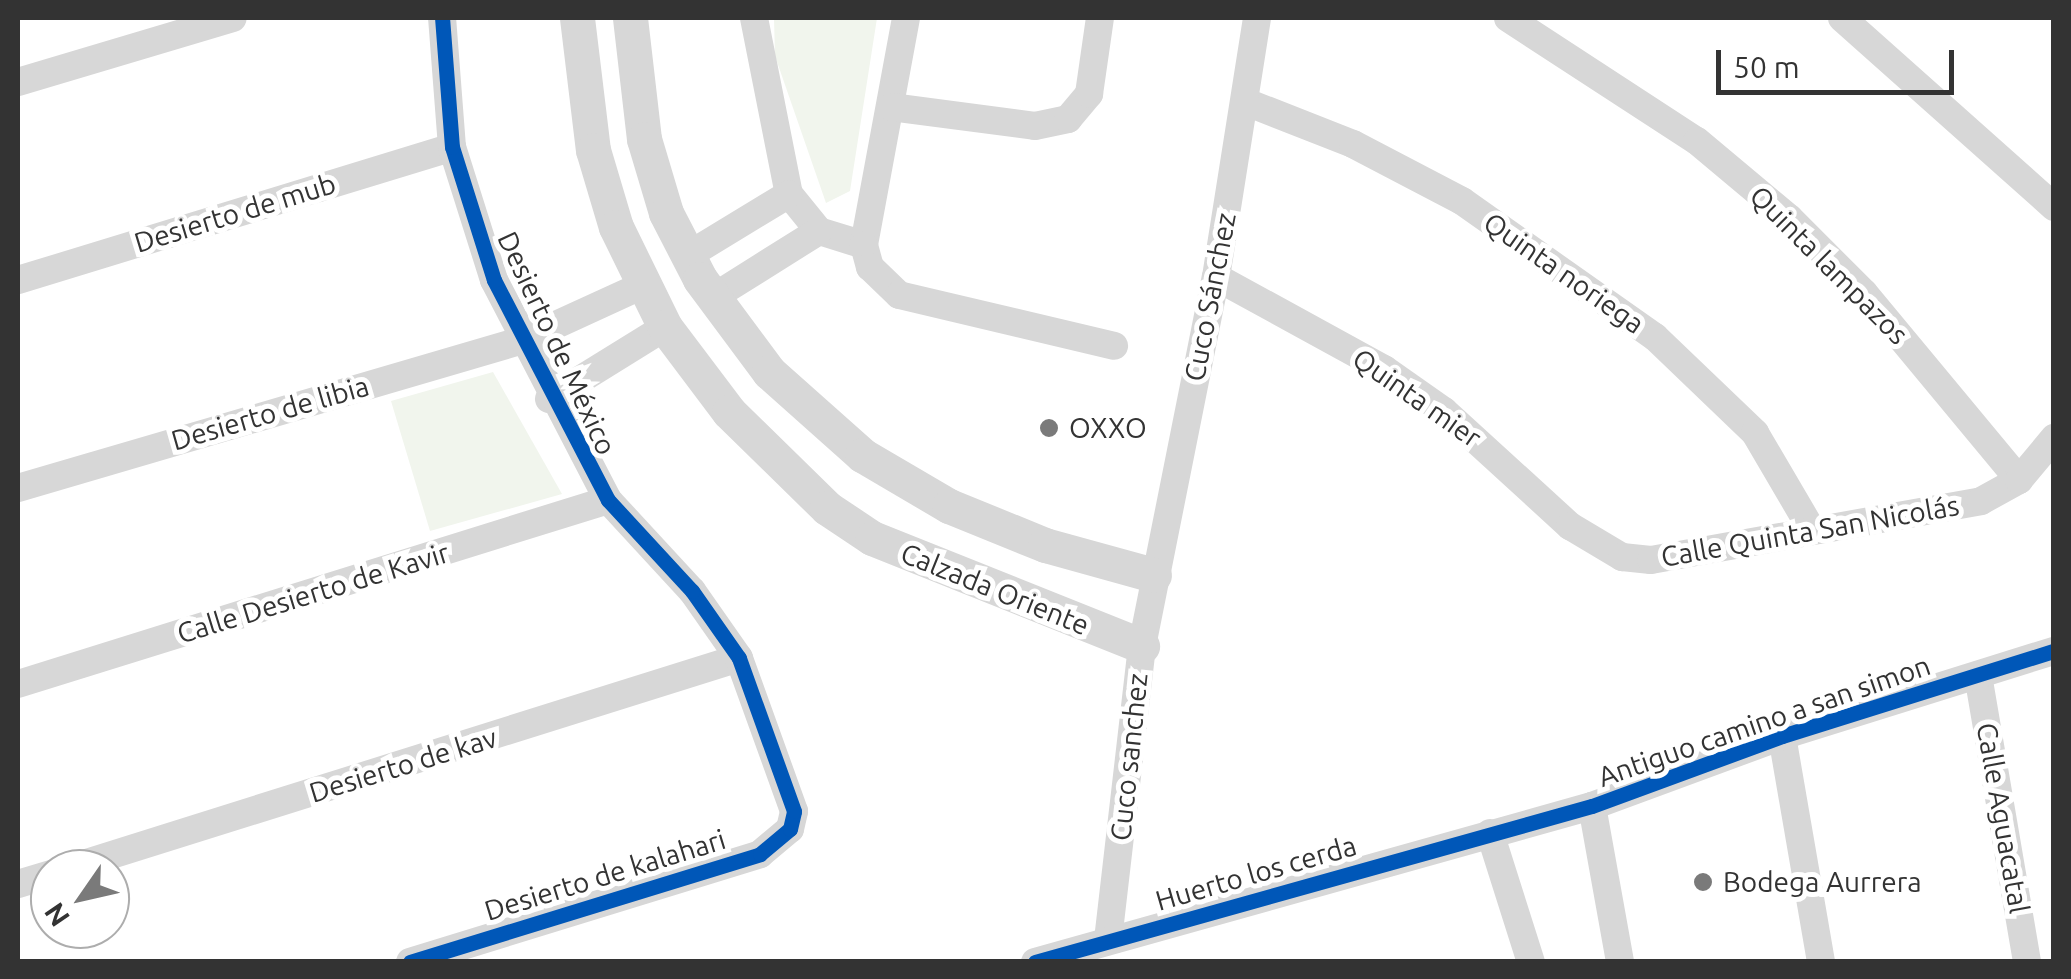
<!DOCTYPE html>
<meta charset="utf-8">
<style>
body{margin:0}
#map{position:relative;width:2071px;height:979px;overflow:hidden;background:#fff;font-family:Ubuntu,sans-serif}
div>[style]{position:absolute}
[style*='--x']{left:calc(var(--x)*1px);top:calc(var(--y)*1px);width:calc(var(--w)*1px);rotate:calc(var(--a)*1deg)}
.green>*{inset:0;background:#f1f5ed}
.minor>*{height:28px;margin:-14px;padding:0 14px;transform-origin:14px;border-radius:14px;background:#d7d7d7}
.tertiary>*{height:35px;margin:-17.5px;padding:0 17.5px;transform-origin:17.5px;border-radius:17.5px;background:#d7d7d7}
.cycleway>*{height:15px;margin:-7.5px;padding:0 7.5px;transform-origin:7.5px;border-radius:7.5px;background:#0057b8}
.dots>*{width:28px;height:28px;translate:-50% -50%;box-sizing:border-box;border:5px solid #fff;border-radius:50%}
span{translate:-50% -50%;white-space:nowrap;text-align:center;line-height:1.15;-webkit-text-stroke:10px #fff;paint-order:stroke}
.street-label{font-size:28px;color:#333}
.poi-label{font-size:28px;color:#333}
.left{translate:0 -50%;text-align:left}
.frame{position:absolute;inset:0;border:20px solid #333;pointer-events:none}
.north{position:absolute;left:30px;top:849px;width:100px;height:100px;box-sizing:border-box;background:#fff;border:2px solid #adadad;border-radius:50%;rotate:236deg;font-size:28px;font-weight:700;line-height:40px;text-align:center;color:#333}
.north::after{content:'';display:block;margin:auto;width:35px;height:45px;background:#7a7a7a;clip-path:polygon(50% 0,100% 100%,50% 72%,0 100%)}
.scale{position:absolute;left:1716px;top:50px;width:238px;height:45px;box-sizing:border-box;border:5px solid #333;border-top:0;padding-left:12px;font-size:30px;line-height:35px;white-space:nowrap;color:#333;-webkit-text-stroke:8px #fff;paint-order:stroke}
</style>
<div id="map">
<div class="green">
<div style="clip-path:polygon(774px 18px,877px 18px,850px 191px,826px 203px,775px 56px)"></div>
<div style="clip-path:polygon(493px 372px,562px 494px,430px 531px,391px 401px)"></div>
</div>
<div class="minor">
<div style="--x:754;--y:18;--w:179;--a:78.8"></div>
<div style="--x:789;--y:194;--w:48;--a:51"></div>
<div style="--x:819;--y:231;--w:47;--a:17.3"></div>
<div style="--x:906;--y:18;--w:231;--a:100.5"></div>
<div style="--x:864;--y:245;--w:23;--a:75"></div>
<div style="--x:870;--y:267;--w:40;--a:44"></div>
<div style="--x:899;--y:295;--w:221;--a:13.3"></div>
<div style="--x:1508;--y:18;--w:225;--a:33.1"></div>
<div style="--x:1697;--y:141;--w:120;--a:39.9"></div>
<div style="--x:1789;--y:218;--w:106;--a:45"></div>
<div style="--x:1864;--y:293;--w:243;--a:50.3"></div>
<div style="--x:1842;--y:18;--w:284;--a:41.7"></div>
<div style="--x:18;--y:82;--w:224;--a:-16.6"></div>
<div style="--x:1246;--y:102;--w:115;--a:21.4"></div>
<div style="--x:1353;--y:144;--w:123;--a:27.6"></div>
<div style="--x:1462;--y:201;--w:236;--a:35.2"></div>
<div style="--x:1655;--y:337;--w:139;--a:43.8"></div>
<div style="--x:1755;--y:433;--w:113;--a:59.6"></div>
<div style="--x:891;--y:107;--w:145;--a:7.5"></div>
<div style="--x:1035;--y:126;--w:34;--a:-12"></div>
<div style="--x:1068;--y:119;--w:33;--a:-50"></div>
<div style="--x:1089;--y:94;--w:77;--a:-81.8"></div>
<div style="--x:687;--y:256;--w:119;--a:-31.3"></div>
<div style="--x:1216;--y:277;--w:192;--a:28.7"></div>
<div style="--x:1384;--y:369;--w:73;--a:35"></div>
<div style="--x:1444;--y:411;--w:171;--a:42.4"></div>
<div style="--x:1570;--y:526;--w:61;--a:30.8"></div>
<div style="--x:1622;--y:557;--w:29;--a:6"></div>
<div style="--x:1651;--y:560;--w:335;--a:-10.1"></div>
<div style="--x:1981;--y:501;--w:43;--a:-28.9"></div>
<div style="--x:2019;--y:480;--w:55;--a:-50.2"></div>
<div style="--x:18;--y:280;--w:454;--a:-17"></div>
<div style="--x:712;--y:298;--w:126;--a:-32.1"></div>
<div style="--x:549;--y:399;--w:137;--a:-31.8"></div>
<div style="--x:18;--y:488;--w:526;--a:-16.33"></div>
<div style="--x:523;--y:340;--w:130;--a:-24.6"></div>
<div style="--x:1978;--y:675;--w:291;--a:80.3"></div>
<div style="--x:18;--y:684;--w:618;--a:-17.32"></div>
<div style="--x:1782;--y:736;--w:229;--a:80.2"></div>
<div style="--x:1592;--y:806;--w:158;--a:79.8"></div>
<div style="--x:1490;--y:833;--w:135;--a:72.4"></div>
<div style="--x:67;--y:869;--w:704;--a:-17.43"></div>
<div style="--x:18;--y:884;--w:34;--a:-17"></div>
<div style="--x:1108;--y:940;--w:296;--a:-83.4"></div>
<div style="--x:1142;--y:646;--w:376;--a:-78.7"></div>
<div style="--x:1216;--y:277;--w:262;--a:-81"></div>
<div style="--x:410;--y:962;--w:366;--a:-17.1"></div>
<div style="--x:760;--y:854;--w:39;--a:-40"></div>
<div style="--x:790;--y:829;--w:18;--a:-77"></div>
<div style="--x:794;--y:811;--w:163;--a:-109.8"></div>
<div style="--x:739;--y:658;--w:82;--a:-125"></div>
<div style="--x:692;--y:591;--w:124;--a:-132.7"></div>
<div style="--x:608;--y:500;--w:248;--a:-117.4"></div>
<div style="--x:494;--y:280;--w:139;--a:-107.5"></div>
<div style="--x:452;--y:147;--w:129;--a:-94.4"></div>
<div style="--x:1035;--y:962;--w:578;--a:-15.65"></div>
<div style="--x:1592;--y:806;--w:202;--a:-20.2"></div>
<div style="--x:1782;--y:736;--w:285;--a:-17.4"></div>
</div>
<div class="tertiary">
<div style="--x:577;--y:18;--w:133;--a:83.1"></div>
<div style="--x:593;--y:150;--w:80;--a:73.4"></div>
<div style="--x:616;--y:227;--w:111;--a:63.9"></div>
<div style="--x:665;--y:327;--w:106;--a:53"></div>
<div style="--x:729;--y:412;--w:137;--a:44.4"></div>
<div style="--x:827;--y:508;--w:54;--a:33.7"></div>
<div style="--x:872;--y:538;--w:291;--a:21.8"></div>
<div style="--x:630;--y:18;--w:122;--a:83.4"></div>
<div style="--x:644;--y:139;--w:77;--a:73.4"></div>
<div style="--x:666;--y:213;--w:74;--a:62.7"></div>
<div style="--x:700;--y:279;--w:116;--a:53.4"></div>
<div style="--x:769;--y:372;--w:125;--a:41.7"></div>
<div style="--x:862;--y:455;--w:101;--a:30.4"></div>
<div style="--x:949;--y:506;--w:104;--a:22.1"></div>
<div style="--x:1045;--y:545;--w:113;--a:15.4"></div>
</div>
<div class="cycleway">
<div style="--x:410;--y:962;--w:366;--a:-17.1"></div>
<div style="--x:760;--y:854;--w:39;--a:-40"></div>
<div style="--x:790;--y:829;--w:18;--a:-77"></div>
<div style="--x:794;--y:811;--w:163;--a:-109.8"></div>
<div style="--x:739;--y:658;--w:82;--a:-125"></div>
<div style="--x:692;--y:591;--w:124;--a:-132.7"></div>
<div style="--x:608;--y:500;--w:248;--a:-117.4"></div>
<div style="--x:494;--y:280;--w:139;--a:-107.5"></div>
<div style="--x:452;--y:147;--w:129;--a:-94.4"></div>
<div style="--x:1035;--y:962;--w:578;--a:-15.65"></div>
<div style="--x:1592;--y:806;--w:202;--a:-20.2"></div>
<div style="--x:1782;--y:736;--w:285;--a:-17.4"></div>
</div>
<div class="dots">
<div style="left:1049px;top:428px;background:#7a7a7a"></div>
<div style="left:1703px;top:882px;background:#7a7a7a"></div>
</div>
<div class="street-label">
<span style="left:235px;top:213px;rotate:-17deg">Desierto de mub</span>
<span style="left:1829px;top:265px;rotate:45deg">Quinta lampazos</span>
<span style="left:1564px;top:273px;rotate:35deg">Quinta noriega</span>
<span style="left:1210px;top:297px;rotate:-79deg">Cuco Sánchez</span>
<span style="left:557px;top:343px;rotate:65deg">Desierto de México</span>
<span style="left:1417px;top:398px;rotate:35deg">Quinta mier</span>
<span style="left:270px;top:413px;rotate:-16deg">Desierto de libia</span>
<span style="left:1810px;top:531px;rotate:-10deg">Calle Quinta San Nicolás</span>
<span style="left:995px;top:589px;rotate:22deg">Calzada Oriente</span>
<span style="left:313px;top:593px;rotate:-17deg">Calle Desierto de Kavir</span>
<span style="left:1764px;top:721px;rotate:-19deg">Antiguo camino a san simon</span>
<span style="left:1129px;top:757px;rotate:-84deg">Cuco sanchez</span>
<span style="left:403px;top:765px;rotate:-17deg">Desierto de kav</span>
<span style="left:2003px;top:818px;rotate:80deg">Calle Aguacatal</span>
<span style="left:1256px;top:873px;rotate:-16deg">Huerto los cerda</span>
<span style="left:605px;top:875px;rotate:-17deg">Desierto de kalahari</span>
</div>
<div class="poi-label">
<span class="left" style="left:1069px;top:428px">OXXO</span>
<span class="left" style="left:1723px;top:882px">Bodega Aurrera</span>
</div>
<div class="frame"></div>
<div class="north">N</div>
<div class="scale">50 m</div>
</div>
